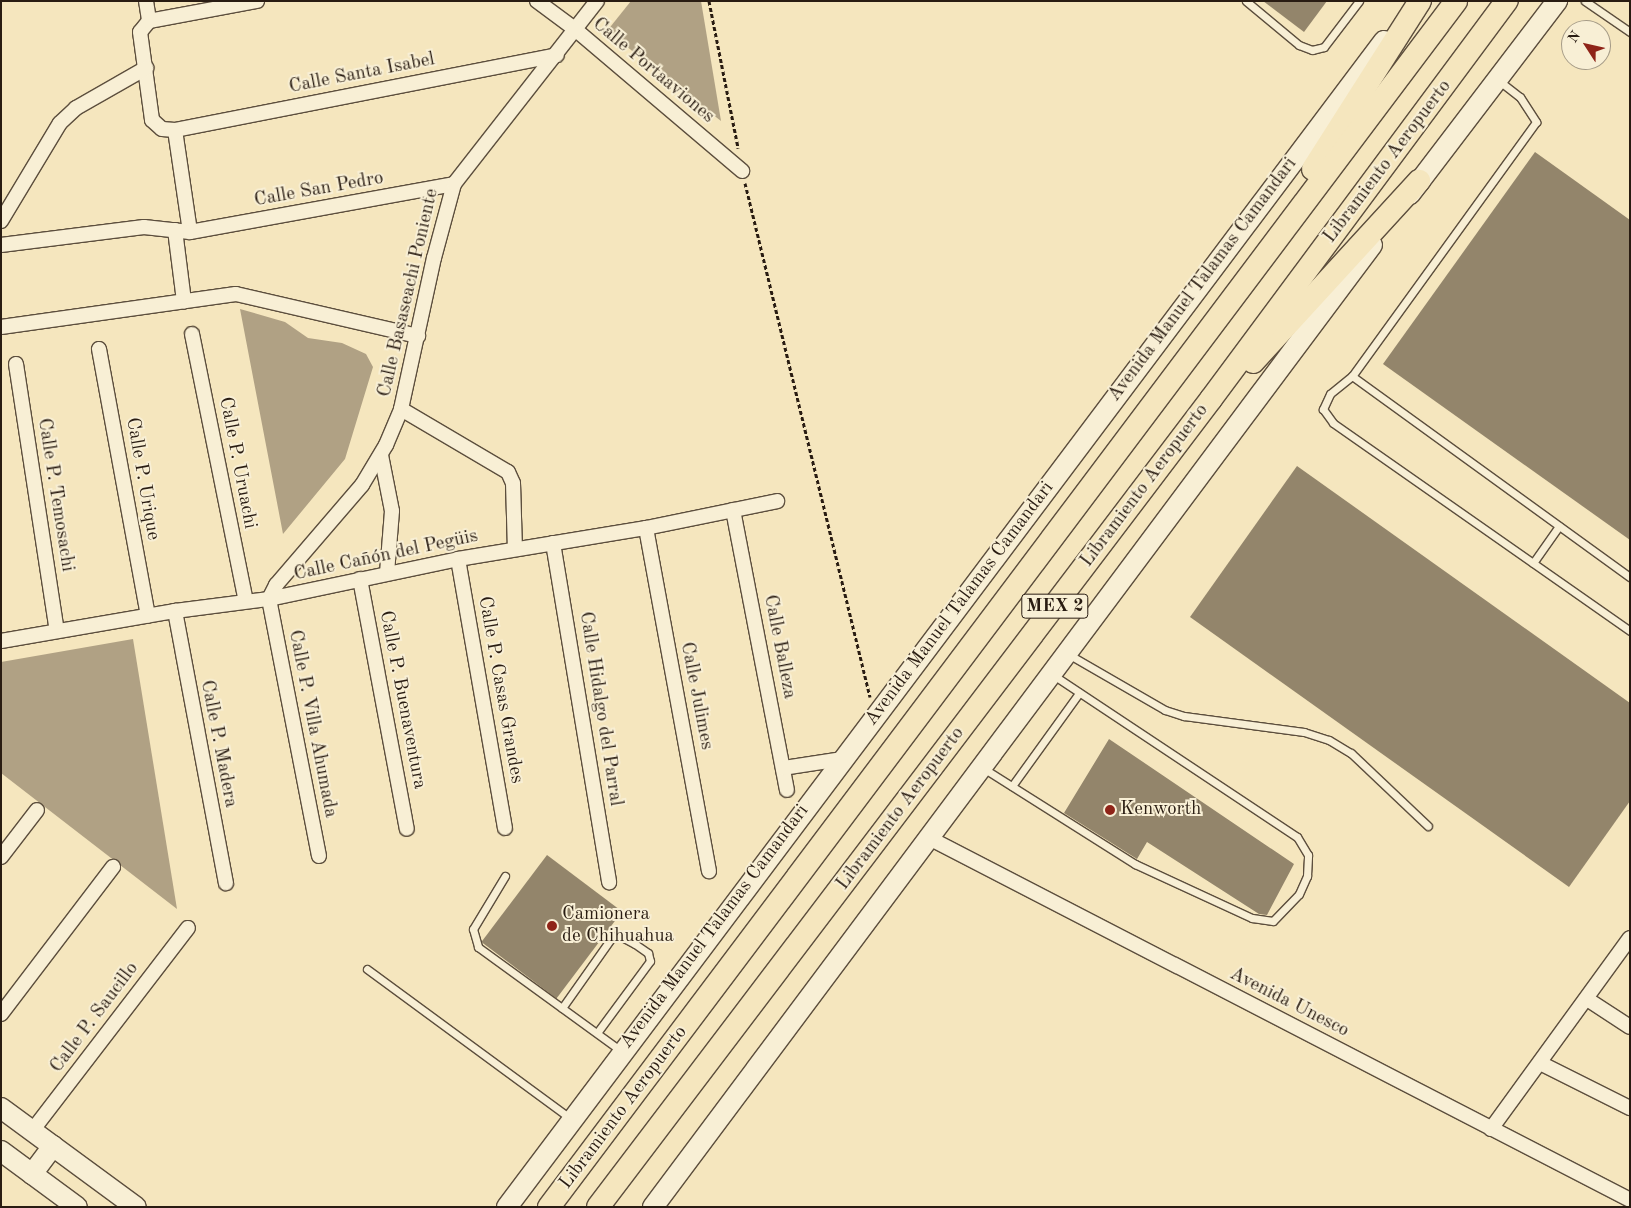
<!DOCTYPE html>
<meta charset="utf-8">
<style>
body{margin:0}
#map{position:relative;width:1631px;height:1208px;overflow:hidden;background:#f5e6be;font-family:"Old Standard TT",serif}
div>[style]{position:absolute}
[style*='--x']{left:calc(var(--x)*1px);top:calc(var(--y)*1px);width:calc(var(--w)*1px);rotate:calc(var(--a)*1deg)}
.water>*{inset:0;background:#b0a184}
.building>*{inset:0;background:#93856b;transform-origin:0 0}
.path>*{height:3px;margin-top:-1.5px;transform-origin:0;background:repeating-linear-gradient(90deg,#291c12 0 4px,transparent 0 6.5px)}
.roads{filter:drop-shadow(1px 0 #5c4e3d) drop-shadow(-1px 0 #5c4e3d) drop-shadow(0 1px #5c4e3d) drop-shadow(0 -1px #5c4e3d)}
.service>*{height:7px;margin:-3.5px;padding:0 3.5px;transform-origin:3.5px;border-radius:3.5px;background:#f8efd5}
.minor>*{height:14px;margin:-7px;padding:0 7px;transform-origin:7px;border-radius:7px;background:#f8efd5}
.secondary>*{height:20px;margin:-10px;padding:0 10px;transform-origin:10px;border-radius:10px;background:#f8efd5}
.trunk>*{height:22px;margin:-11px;padding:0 11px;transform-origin:11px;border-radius:11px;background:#f5e6be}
.dots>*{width:14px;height:14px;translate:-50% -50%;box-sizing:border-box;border:2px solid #f8efd5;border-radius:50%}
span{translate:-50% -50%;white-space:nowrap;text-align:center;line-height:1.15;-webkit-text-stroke:4px #f8efd5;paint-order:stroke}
.shield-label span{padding:1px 4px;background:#f8efd5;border:1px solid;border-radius:4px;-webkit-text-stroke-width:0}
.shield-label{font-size:18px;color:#291c12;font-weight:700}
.street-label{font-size:19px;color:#291c12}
.poi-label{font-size:19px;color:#291c12}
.left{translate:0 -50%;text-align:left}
.frame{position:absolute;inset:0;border:2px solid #291c12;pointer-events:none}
.north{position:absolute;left:1561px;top:20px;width:50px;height:50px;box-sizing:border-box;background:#f8efd5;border:1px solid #a59b87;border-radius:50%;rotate:305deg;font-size:14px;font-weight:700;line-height:20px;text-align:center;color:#291c12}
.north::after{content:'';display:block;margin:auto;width:18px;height:22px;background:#8f2418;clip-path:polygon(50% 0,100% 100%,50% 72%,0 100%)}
</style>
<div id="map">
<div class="water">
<div style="clip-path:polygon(631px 1px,701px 1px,721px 121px,607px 31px)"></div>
<div style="clip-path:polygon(240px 309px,285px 322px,308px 338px,342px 343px,366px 354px,373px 367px,345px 459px,283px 534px)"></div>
<div style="clip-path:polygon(133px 639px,177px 909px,1px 773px,1px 662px)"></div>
</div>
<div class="building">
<div style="clip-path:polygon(1263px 1px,1327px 1px,1304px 32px)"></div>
<div style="clip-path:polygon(1535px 152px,1630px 220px,1630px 540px,1383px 364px)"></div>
<div style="clip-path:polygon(1297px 466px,1630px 703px,1630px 801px,1569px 887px,1190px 617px)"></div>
<div style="clip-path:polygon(1109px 739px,1294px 864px,1267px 915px,1259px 914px,1147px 842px,1137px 859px,1064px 813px)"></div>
<div style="left:547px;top:855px;width:94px;height:109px;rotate:37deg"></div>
</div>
<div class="path">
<div style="--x:709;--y:1;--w:150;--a:78.8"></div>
<div style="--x:745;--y:183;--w:529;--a:76.33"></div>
</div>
<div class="roads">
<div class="service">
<div style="--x:1246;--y:1;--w:69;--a:39.7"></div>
<div style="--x:1299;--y:45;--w:14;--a:21"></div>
<div style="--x:1312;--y:50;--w:12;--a:-14"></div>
<div style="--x:1324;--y:47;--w:58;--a:-52.7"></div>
<div style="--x:1585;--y:1;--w:55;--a:34.6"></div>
<div style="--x:1498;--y:80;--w:28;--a:38"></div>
<div style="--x:1520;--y:97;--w:30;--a:57"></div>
<div style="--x:1536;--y:122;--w:314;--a:125.9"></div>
<div style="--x:1352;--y:376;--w:28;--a:141"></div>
<div style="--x:1330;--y:394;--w:17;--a:115"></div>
<div style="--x:1323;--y:409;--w:17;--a:54"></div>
<div style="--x:1333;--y:423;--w:363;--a:35"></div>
<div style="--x:1352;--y:376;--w:343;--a:35.9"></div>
<div style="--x:1533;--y:563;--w:45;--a:-54.9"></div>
<div style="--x:1068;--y:654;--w:112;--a:30"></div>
<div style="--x:1165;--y:710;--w:20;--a:18"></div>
<div style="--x:1184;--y:716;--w:121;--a:7.6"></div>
<div style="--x:1304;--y:732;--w:26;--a:18"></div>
<div style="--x:1329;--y:740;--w:26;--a:31"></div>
<div style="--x:1351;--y:753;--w:106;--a:43.5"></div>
<div style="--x:983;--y:768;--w:180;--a:32.3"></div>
<div style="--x:1135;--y:864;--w:129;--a:24.8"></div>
<div style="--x:1252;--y:918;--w:21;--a:8"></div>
<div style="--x:1273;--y:921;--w:37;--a:-46"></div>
<div style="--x:1299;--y:894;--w:20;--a:-66"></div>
<div style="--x:1307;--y:876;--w:21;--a:-87"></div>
<div style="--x:1308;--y:855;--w:21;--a:-121"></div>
<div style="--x:1297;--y:837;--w:293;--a:-146.4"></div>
<div style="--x:1012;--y:786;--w:115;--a:-54.2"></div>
<div style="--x:505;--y:876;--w:62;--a:121.1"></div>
<div style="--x:473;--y:929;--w:19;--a:74"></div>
<div style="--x:478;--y:947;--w:177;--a:36"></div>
<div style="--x:367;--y:969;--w:253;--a:36.3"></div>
<div style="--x:562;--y:1008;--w:87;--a:-54.8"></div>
<div style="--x:612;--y:937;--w:6;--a:-18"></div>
<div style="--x:618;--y:935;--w:19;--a:28"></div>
<div style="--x:635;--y:944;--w:16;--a:35"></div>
<div style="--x:648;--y:953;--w:8;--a:76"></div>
<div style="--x:650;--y:961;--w:89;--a:126.4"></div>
</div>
<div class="minor">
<div style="--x:146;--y:1;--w:20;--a:81"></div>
<div style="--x:537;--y:1;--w:49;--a:36.6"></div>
<div style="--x:576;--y:30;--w:218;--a:40.3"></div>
<div style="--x:149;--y:21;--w:14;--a:129"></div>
<div style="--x:140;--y:32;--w:89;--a:82.2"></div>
<div style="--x:152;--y:120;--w:13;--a:42"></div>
<div style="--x:162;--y:129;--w:13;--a:4"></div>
<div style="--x:175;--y:130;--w:389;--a:-11.1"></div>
<div style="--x:149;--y:21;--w:110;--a:-10.5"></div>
<div style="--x:175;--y:130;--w:103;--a:81.6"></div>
<div style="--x:1;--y:221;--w:114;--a:-59"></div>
<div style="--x:60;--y:123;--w:22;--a:-43"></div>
<div style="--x:76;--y:108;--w:81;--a:-29.7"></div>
<div style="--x:175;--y:230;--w:72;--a:82.8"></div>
<div style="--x:1;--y:245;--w:144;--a:-7.2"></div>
<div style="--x:144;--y:227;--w:46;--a:6.2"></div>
<div style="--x:190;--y:232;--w:268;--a:-10.3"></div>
<div style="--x:1;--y:327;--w:237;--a:-8"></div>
<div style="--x:236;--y:294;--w:187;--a:13"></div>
<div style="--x:192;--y:334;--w:272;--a:78.6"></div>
<div style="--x:99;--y:349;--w:271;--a:79.6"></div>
<div style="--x:16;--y:364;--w:270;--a:81.3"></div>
<div style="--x:401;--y:409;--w:124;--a:30.5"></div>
<div style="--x:508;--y:472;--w:12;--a:66"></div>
<div style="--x:513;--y:483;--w:66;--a:88.3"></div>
<div style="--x:381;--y:455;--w:57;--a:78.9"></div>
<div style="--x:392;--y:511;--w:62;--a:94.6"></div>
<div style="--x:733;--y:510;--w:285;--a:79.1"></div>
<div style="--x:646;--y:528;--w:349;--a:79.6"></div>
<div style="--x:553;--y:543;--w:344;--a:80.6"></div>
<div style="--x:458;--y:559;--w:273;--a:80.1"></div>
<div style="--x:360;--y:579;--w:254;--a:79.4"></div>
<div style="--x:175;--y:611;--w:277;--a:79.4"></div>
<div style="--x:1;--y:641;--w:177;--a:-9.8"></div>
<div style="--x:175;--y:611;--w:95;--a:-7.3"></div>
<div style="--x:269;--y:599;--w:193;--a:-11.9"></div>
<div style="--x:458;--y:559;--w:191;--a:-9.4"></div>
<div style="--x:646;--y:528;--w:134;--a:-11.6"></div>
<div style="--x:783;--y:768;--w:60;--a:-8.7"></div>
<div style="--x:931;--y:839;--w:787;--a:27.31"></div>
<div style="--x:319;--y:856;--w:262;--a:-101"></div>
<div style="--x:269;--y:599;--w:16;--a:-63"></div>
<div style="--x:276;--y:585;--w:132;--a:-49.3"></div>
<div style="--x:362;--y:485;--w:47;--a:-59"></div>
<div style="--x:386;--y:445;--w:39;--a:-67"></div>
<div style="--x:401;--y:409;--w:155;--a:-77.7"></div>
<div style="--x:434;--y:258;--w:77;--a:-74.9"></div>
<div style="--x:454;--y:184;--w:232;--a:-52"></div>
<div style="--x:1;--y:857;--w:59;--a:-52.5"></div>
<div style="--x:1587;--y:999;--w:51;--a:33.1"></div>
<div style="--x:1;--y:1014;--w:185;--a:-52.7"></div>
<div style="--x:1540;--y:1063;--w:101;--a:26.6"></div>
<div style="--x:1491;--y:1129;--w:236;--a:-54"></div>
<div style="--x:32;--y:1131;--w:256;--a:-52.5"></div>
</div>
<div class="secondary">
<div style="--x:1410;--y:194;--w:243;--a:-52.7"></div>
<div style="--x:1;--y:1108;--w:167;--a:36.3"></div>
<div style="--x:1;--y:1151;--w:94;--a:36.4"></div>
<div style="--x:32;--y:1174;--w:35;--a:-53"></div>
<div style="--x:507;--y:1207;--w:1459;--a:-53.05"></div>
<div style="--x:653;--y:1207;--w:1201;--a:-53.23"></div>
</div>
<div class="trunk">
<div style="--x:1313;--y:169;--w:199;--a:-57.5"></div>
<div style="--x:1253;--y:362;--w:246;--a:-47.5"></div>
<div style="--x:549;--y:1207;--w:1509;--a:-53.05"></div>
<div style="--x:598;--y:1207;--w:1014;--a:-52.81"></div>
<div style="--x:1211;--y:399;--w:496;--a:-53.4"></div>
</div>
</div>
<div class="dots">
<div style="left:1110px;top:810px;background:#8f2418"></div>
<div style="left:552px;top:926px;background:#8f2418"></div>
</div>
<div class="shield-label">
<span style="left:1055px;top:606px">MEX 2</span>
</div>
<div class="street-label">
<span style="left:653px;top:71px;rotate:40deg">Calle Portaaviones</span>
<span style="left:362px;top:74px;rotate:-11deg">Calle Santa Isabel</span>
<span style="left:1388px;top:162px;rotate:-53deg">Libramiento Aeropuerto</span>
<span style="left:319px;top:190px;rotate:-10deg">Calle San Pedro</span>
<span style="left:1203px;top:280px;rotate:-53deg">Avenida Manuel Talamas Camandari</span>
<span style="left:409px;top:293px;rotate:-77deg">Calle Basaseachi Poniente</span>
<span style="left:237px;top:463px;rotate:79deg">Calle P. Uruachi</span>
<span style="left:142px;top:479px;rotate:80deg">Calle P. Urique</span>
<span style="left:1145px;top:486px;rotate:-53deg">Libramiento Aeropuerto</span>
<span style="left:55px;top:495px;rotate:81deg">Calle P. Temosachi</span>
<span style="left:386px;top:556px;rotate:-12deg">Calle Cañón del Pegüis</span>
<span style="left:960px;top:604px;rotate:-53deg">Avenida Manuel Talamas Camandari</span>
<span style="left:779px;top:647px;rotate:79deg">Calle Balleza</span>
<span style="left:500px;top:690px;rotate:80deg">Calle P. Casas Grandes</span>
<span style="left:696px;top:696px;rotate:79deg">Calle Julimes</span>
<span style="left:402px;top:700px;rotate:79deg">Calle P. Buenaventura</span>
<span style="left:600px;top:709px;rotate:81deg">Calle Hidalgo del Parral</span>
<span style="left:312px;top:724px;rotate:79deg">Calle P. Villa Ahumada</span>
<span style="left:218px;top:744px;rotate:79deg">Calle P. Madera</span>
<span style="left:901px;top:809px;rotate:-53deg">Libramiento Aeropuerto</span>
<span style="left:715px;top:927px;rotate:-53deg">Avenida Manuel Talamas Camandari</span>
<span style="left:1289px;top:1003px;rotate:27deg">Avenida Unesco</span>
<span style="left:95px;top:1018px;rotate:-53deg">Calle P. Saucillo</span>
<span style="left:624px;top:1108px;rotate:-53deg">Libramiento Aeropuerto</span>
</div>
<div class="poi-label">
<span class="left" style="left:1120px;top:810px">Kenworth</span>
<span class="left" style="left:562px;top:926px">Camionera<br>de Chihuahua</span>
</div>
<div class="frame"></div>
<div class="north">N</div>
</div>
